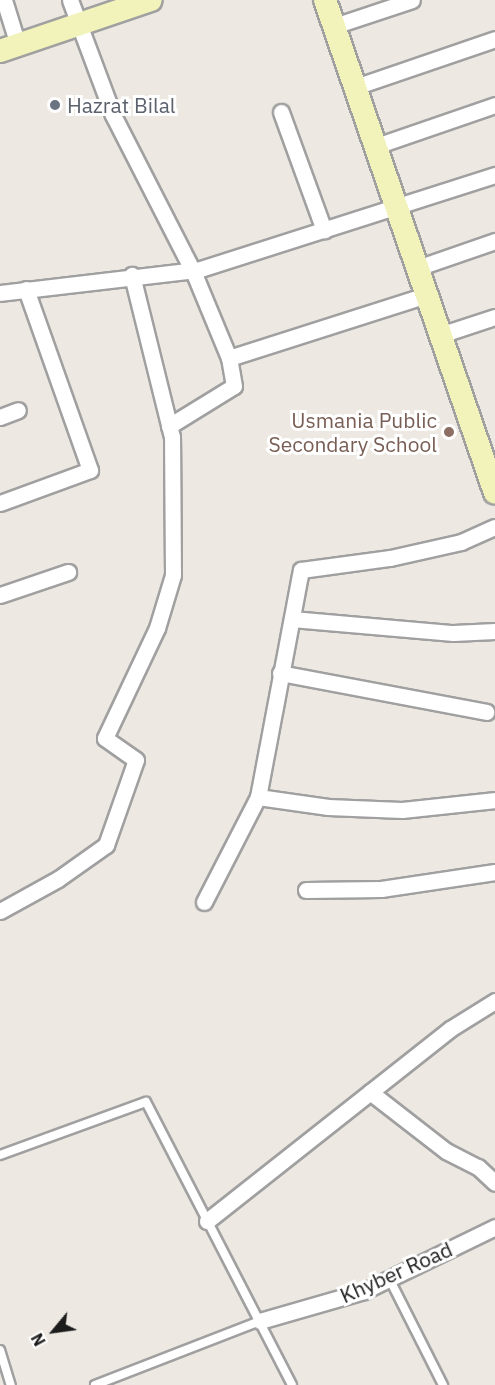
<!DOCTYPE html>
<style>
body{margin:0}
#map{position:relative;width:495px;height:1385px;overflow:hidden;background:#ede9e2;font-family:"IBM Plex Sans",sans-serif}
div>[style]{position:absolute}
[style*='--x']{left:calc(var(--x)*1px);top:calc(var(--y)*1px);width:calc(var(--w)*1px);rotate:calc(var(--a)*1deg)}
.roads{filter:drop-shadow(2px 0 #a0a0a0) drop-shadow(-2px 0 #a0a0a0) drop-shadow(0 2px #a0a0a0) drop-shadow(0 -2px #a0a0a0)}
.lane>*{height:8px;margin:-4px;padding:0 4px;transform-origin:4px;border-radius:4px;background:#fff}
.street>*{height:15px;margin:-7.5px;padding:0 7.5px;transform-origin:7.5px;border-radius:7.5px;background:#fff}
.secondary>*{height:22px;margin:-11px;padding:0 11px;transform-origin:11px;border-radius:11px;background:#f1f3ba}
.dots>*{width:16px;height:16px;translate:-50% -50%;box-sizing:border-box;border:3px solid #fff;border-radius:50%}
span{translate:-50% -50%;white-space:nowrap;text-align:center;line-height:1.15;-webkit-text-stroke:6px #fff;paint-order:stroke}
.worship-label{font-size:21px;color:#5b616d}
.left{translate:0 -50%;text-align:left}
.education-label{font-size:21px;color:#785e54}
.right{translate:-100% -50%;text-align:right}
.street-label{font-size:21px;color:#1c1c1c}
.north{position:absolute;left:24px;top:1301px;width:60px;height:60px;-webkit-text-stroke:4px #fff;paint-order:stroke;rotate:241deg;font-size:16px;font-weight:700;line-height:24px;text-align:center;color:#1c1c1c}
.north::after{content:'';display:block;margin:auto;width:21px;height:27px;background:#1c1c1c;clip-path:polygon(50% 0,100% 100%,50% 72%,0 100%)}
</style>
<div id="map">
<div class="roads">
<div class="lane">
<div style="--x:0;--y:1155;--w:155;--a:-20"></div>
<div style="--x:146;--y:1102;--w:318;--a:62.7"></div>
<div style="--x:389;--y:1278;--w:120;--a:63.2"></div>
<div style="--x:0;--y:1350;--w:37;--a:73"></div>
<div style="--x:95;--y:1385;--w:177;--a:-21.2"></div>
</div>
<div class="street">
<div style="--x:4;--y:0;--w:47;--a:72.7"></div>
<div style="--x:70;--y:0;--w:123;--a:69.5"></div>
<div style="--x:113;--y:115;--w:175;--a:62.9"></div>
<div style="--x:193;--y:271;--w:94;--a:67.5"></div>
<div style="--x:229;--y:358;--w:208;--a:-17.7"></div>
<div style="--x:334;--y:26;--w:82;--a:-18.4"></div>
<div style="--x:355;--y:87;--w:148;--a:-18.9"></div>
<div style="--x:281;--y:112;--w:126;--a:70"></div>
<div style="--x:376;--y:146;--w:126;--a:-19"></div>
<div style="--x:417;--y:268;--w:83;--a:-19.1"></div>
<div style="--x:0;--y:293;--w:198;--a:-6.7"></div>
<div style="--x:197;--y:270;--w:313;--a:-17.7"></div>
<div style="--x:440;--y:335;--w:58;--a:-18.1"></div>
<div style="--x:0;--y:417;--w:19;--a:-21"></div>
<div style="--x:169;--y:426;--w:76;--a:-31.6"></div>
<div style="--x:234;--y:386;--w:28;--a:-100"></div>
<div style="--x:0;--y:503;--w:96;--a:-20.1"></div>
<div style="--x:90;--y:470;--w:192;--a:-109.5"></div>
<div style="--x:0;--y:595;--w:72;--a:-18.7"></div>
<div style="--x:292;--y:619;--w:162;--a:5"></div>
<div style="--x:453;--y:633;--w:42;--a:-2.7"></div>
<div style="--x:280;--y:673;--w:210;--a:10.7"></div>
<div style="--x:258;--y:797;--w:71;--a:8.1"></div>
<div style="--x:328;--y:807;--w:74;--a:2.3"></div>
<div style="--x:402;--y:810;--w:94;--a:-6.1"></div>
<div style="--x:306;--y:890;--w:75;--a:-0.8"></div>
<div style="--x:381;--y:889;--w:115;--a:-8.5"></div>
<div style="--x:204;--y:902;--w:118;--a:-62.8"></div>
<div style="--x:258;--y:797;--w:231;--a:-79.3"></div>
<div style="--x:301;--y:570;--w:90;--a:-7.7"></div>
<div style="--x:390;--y:558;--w:73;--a:-12.7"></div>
<div style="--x:461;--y:542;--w:37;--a:-24"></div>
<div style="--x:0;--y:911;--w:66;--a:-28.9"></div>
<div style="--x:58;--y:879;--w:59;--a:-35.3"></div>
<div style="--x:106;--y:845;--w:90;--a:-70.6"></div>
<div style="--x:136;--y:760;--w:38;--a:-145"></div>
<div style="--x:105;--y:738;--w:122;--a:-64.7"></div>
<div style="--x:157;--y:628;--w:55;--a:-73.2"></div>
<div style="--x:173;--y:575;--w:138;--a:-90.4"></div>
<div style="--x:172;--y:437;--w:167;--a:-103.9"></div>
<div style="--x:370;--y:1092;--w:96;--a:37.8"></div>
<div style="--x:446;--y:1151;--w:36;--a:27"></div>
<div style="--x:478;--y:1167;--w:23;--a:43"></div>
<div style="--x:207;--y:1221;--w:310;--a:-38.3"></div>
<div style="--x:450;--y:1029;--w:53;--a:-31.9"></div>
<div style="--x:260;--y:1321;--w:108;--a:-16.1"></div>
<div style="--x:364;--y:1291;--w:146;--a:-26"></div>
</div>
<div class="secondary">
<div style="--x:325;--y:0;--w:521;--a:70.97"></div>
<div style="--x:0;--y:51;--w:159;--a:-18.7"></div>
</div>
</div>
<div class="dots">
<div style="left:55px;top:105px;background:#6b7280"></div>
<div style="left:449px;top:432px;background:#8d6e63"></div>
</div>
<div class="worship-label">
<span class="left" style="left:67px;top:105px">Hazrat Bilal</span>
</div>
<div class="education-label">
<span class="right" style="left:437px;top:432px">Usmania Public<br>Secondary School</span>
</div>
<div class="street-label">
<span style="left:396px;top:1272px;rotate:-24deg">Khyber Road</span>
</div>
<div class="north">N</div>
</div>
